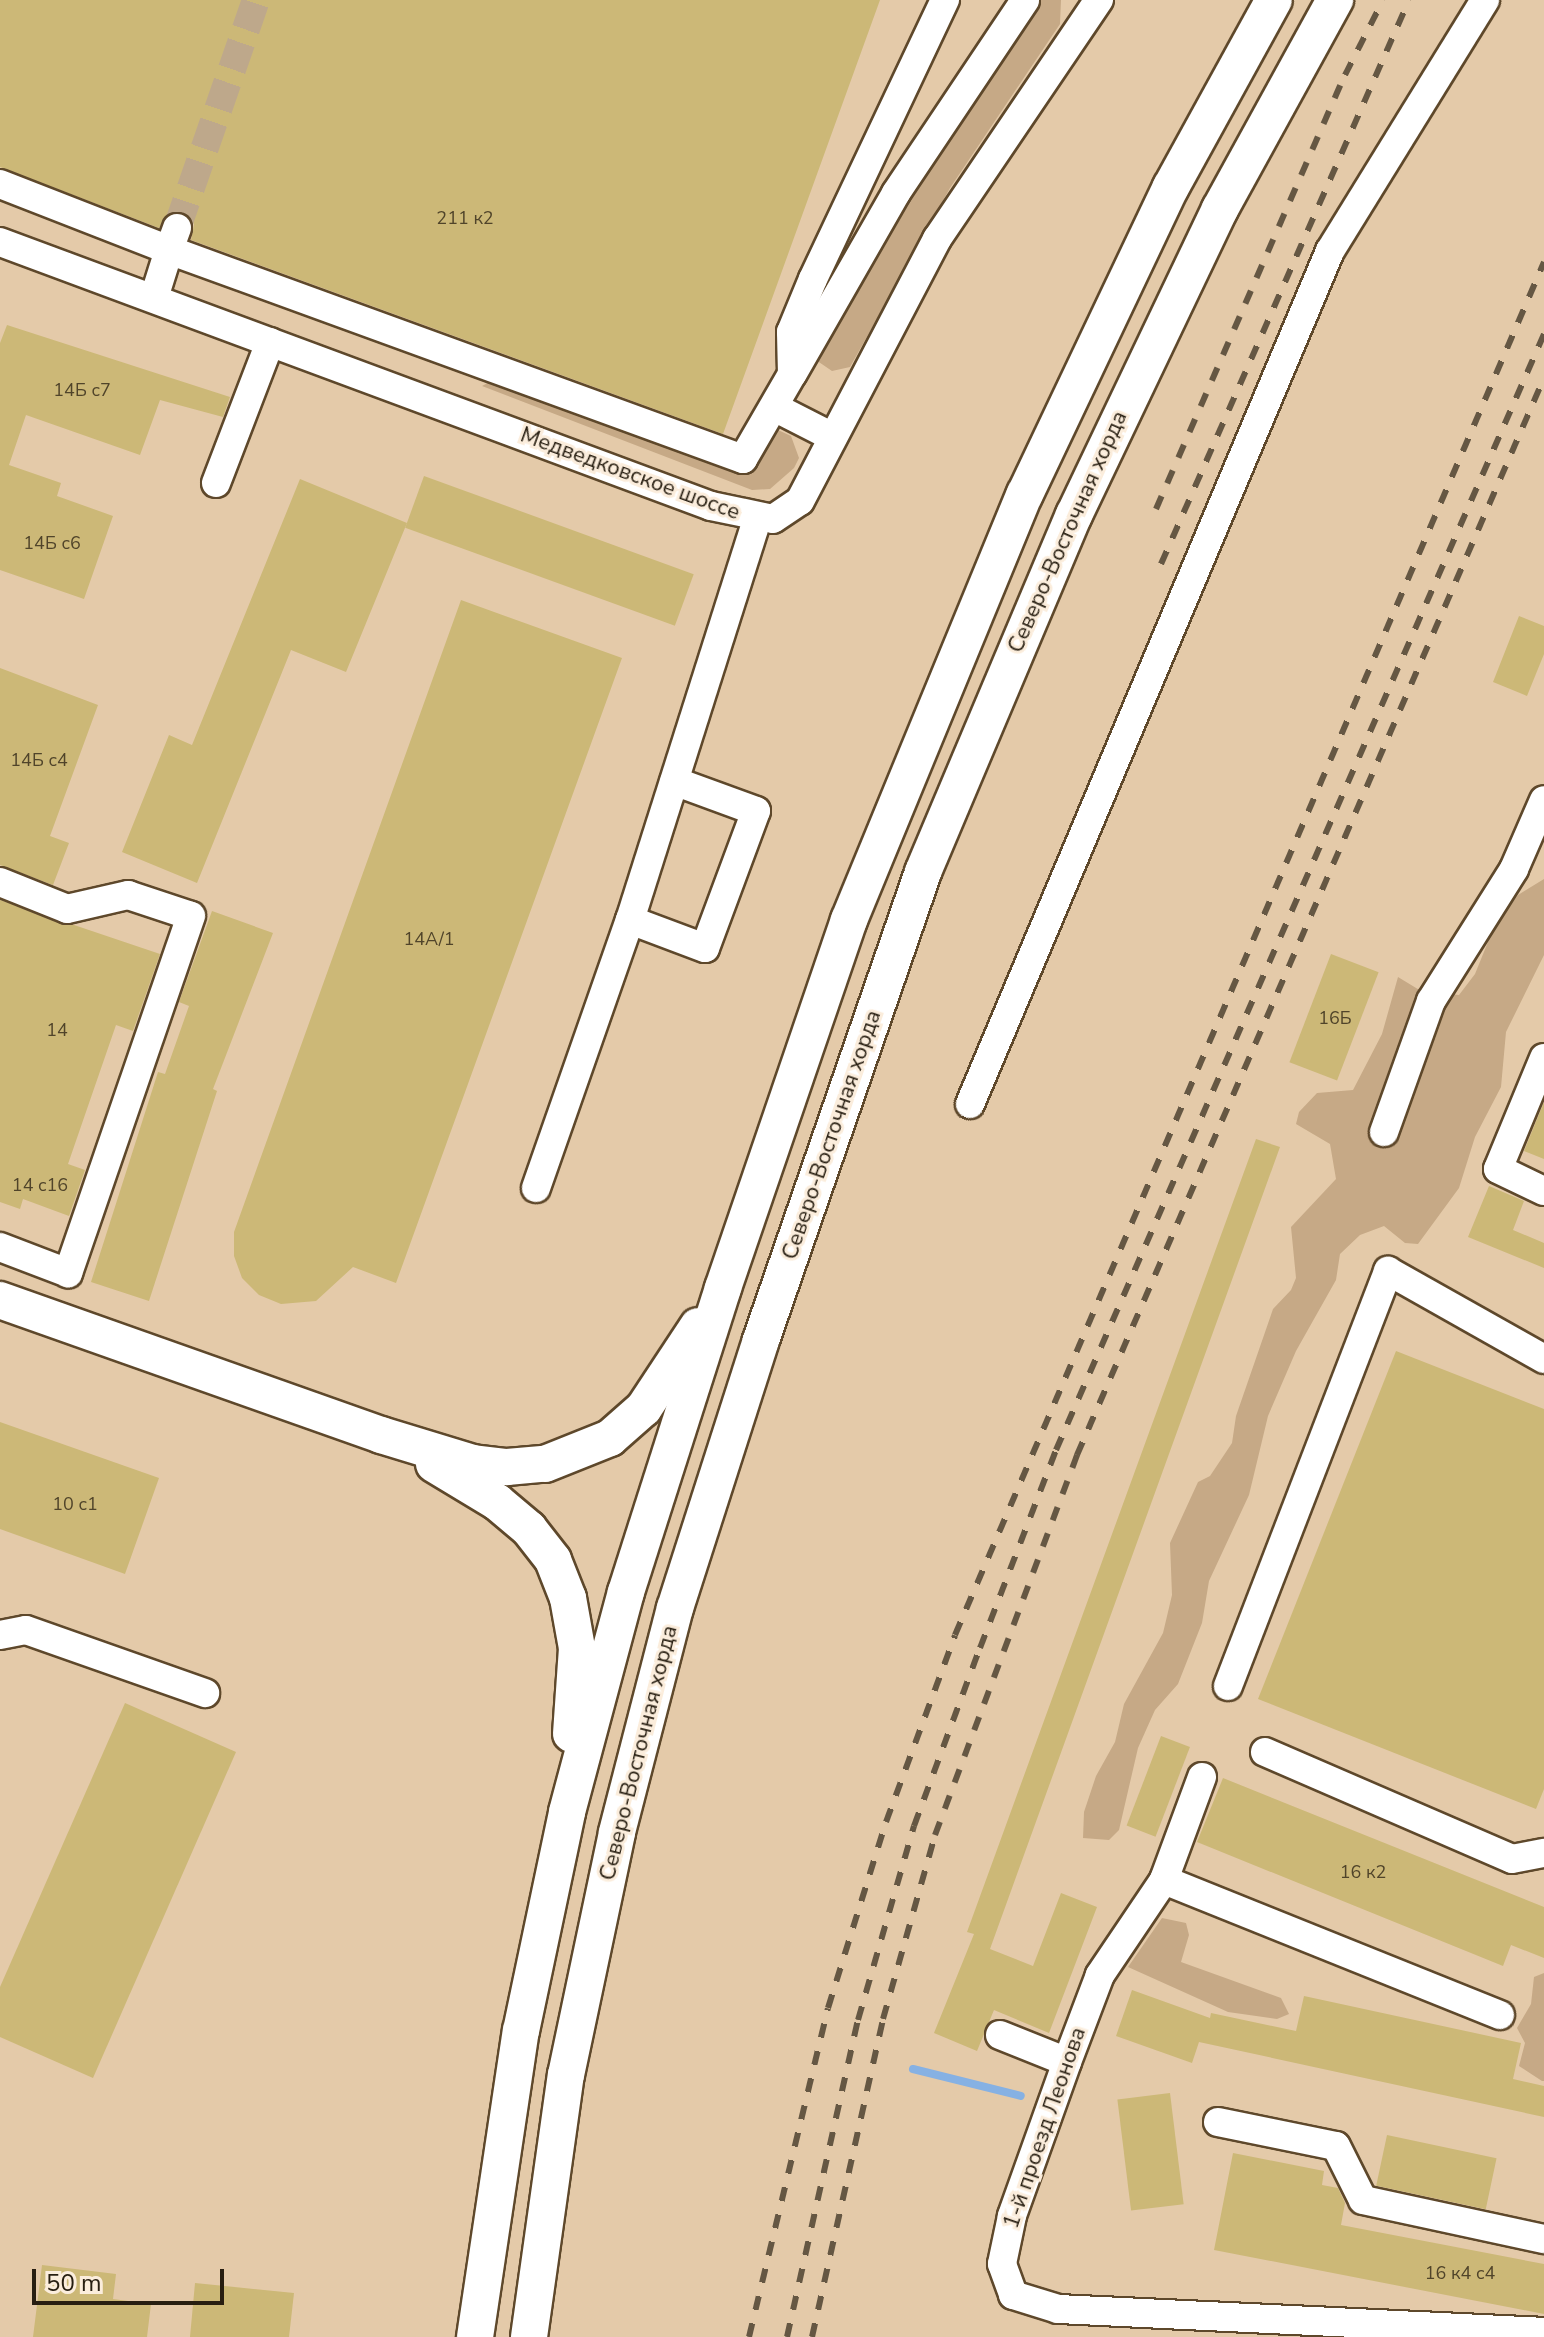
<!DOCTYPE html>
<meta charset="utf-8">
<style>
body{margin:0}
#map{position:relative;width:1544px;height:2337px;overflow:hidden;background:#e4caa9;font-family:"Nunito Sans",sans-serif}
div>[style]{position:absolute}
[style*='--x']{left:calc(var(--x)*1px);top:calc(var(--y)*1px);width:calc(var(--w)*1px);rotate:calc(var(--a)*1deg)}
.green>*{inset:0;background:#c6a986}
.stream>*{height:8px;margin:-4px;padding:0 4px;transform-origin:4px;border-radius:4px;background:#86b1e3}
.building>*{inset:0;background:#ccb877;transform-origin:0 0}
.minor-tunnel>*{height:28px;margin-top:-14px;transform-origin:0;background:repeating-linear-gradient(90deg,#bea88b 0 28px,transparent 0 42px)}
.roads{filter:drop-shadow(2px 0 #5e482b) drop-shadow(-2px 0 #5e482b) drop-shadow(0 2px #5e482b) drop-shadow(0 -2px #5e482b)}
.minor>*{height:28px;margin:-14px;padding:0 14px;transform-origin:14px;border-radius:14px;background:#fff}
.major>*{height:36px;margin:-18px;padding:0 18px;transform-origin:18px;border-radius:18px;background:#fff}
.rail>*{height:6px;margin-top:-3px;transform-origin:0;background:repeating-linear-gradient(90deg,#655743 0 14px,transparent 0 28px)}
span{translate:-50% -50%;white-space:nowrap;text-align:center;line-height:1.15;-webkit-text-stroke:6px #fbeddc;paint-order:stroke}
.number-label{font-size:18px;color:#50442a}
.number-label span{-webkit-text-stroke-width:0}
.street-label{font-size:22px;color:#271e11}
.scale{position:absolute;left:32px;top:2269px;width:192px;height:36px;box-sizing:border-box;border:4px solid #271e11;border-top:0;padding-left:10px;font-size:24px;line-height:28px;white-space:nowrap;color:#271e11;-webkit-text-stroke:6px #fbeddc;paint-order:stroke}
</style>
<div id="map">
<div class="green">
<div style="clip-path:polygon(1039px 0,1061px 0,1060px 24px,950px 188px,850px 367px,832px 371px,813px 358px,908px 200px)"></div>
<div style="clip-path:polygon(493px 380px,751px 473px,778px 430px,791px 436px,799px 458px,794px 468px,770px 489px,752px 490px,482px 386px)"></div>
<div style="clip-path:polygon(1544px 879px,1544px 955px,1506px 1032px,1501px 1087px,1475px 1137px,1459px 1188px,1418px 1244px,1405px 1243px,1384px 1226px,1360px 1235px,1340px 1254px,1336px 1280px,1296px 1351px,1268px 1416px,1249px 1495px,1209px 1581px,1202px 1623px,1178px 1684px,1155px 1710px,1138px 1748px,1119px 1830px,1109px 1840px,1083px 1838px,1084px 1812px,1096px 1776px,1115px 1742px,1124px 1704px,1163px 1633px,1172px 1595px,1170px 1543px,1198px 1482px,1210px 1476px,1232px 1443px,1236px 1416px,1273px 1309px,1291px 1290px,1296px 1278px,1291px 1227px,1336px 1179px,1330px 1144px,1296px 1124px,1299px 1112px,1317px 1093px,1353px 1090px,1382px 1034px,1398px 977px,1421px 991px,1459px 995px,1475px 974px,1494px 927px,1518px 895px)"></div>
<div style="clip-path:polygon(1162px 1918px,1186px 1923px,1189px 1935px,1181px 1962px,1281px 1998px,1289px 2014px,1277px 2019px,1228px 2012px,1128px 1967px)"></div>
<div style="clip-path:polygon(1544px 1973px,1544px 2081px,1542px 2081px,1519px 2066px,1525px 2043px,1517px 2028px,1531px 2004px,1534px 1977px)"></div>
</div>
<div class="stream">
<div style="--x:913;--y:2069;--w:111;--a:14"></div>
</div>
<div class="building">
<div style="clip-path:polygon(0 0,880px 0,723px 434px,191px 240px,194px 224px,184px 212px,167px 215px,159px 228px,0 167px)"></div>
<div style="clip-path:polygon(7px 325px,230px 397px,223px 417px,160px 400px,140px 455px,26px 415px,9px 465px,61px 483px,57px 496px,113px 516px,84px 599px,0 570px,0 343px)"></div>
<div style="left:424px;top:476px;width:287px;height:55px;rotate:20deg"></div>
<div style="clip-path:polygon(300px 479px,407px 523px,346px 672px,291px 650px,197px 883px,122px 852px,169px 735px,192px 745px)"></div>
<div style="clip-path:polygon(461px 600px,622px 658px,396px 1283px,353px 1267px,316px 1301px,281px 1304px,259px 1295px,242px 1278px,234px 1256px,234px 1232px)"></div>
<div style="clip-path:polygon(1519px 616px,1544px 626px,1544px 654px,1527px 696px,1493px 682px)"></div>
<div style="clip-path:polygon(0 668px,98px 705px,50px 836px,69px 843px,53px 885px,0 865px)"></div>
<div style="clip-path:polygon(0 900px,160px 954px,133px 1031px,116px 1025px,68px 1164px,85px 1170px,69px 1216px,23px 1199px,20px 1209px,0 1202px)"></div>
<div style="clip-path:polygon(212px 911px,273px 933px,213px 1089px,217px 1091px,149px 1301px,91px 1282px,158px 1072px,165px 1074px,189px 1006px,179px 1002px)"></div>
<div style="left:1331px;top:954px;width:51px;height:116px;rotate:21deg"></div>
<div style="clip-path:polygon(1544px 1102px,1544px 1159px,1524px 1151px)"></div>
<div style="clip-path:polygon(1256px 1139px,1280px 1147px,990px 1949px,1033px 1966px,1061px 1893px,1097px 1907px,1049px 2033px,994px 2010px,977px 2051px,934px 2033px,974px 1934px,967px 1932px)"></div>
<div style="clip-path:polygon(1489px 1186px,1524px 1201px,1513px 1230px,1544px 1243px,1544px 1268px,1468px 1237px)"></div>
<div style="clip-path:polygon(1396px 1351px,1544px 1409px,1544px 1789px,1536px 1809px,1258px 1699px)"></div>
<div style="clip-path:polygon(0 1422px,159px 1478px,125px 1574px,0 1529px)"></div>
<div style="clip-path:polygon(125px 1703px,236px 1752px,93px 2078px,0 2037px,0 1987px)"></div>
<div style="left:1161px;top:1736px;width:31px;height:96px;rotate:21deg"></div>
<div style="clip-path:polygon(1223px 1778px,1544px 1907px,1544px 1958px,1511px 1945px,1503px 1966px,1197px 1842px)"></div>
<div style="clip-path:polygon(1132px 1990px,1210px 2018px,1211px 2013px,1296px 2031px,1304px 1996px,1521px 2043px,1513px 2079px,1544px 2086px,1544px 2117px,1199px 2042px,1192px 2063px,1116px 2036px)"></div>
<div style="left:1170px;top:2093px;width:112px;height:53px;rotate:83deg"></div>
<div style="left:1387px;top:2135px;width:112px;height:52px;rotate:12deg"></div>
<div style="clip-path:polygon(1233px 2153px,1324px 2171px,1322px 2185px,1338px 2188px,1345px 2203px,1341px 2225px,1544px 2264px,1544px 2314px,1214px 2250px)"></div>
<div style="clip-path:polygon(42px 2265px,116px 2274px,113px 2299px,151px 2304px,147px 2337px,33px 2337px)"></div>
<div style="clip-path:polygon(195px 2283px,294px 2293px,289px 2337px,190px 2337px)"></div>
</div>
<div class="minor-tunnel">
<div style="--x:177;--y:228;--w:241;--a:-70.9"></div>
</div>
<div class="roads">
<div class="minor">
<div style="--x:0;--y:184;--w:181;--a:21.3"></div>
<div style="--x:169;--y:250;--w:50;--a:107.4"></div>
<div style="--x:177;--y:228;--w:23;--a:110"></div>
<div style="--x:169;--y:250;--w:611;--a:20.01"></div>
<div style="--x:743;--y:459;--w:98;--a:-60"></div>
<div style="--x:792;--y:374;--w:42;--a:-91.4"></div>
<div style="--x:791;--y:332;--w:57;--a:-67.5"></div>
<div style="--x:813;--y:279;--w:309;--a:-64.7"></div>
<div style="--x:0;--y:242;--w:758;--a:20.37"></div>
<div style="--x:711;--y:506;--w:63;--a:11.8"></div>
<div style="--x:773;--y:519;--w:32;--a:-34"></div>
<div style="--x:800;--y:501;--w:296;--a:-62.4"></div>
<div style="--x:937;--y:239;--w:289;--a:-55.9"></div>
<div style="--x:793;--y:373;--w:207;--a:-60.2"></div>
<div style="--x:896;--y:193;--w:232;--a:-56.2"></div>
<div style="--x:774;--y:407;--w:66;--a:27"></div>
<div style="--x:216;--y:483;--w:151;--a:-69"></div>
<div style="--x:0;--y:882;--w:72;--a:21.9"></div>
<div style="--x:67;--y:909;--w:63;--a:-12.9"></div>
<div style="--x:128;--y:895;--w:66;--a:18.4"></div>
<div style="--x:191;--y:916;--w:378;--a:109"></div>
<div style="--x:68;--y:1273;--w:73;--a:-159.1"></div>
<div style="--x:630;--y:920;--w:80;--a:20.5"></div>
<div style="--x:705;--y:948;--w:146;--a:-69.6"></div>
<div style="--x:756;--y:811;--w:87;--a:-159.9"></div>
<div style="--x:1544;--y:1058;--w:120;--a:112.5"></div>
<div style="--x:1498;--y:1169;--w:51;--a:25.6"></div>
<div style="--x:970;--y:1104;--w:926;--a:-67.12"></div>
<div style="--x:1330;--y:251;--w:295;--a:-58.3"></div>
<div style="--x:1384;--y:1132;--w:139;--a:-70.3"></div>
<div style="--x:1431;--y:1001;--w:156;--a:-57.8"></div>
<div style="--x:1514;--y:869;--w:75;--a:-66.5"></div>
<div style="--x:536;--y:1188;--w:284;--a:-70.7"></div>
<div style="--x:630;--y:920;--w:421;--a:-72.4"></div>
<div style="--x:0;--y:1635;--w:26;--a:-11"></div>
<div style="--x:26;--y:1630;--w:190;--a:19.4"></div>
<div style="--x:1228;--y:1686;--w:445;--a:-68.9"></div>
<div style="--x:1388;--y:1271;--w:179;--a:29.4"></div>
<div style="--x:1265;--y:1752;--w:269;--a:23.4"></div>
<div style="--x:1512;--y:1859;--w:33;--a:-11"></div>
<div style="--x:1202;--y:1777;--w:110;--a:110.3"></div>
<div style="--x:1164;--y:1880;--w:115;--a:124"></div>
<div style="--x:1100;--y:1975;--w:93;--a:110.8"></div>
<div style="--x:1067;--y:2062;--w:164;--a:109.7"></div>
<div style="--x:1012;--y:2216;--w:49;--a:101.8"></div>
<div style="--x:1002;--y:2264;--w:33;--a:70"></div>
<div style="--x:1013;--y:2295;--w:47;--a:17.3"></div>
<div style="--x:1058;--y:2309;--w:487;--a:2.7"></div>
<div style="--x:1164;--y:1880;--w:362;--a:21.9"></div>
<div style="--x:1000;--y:2035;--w:72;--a:21.9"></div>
<div style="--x:1218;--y:2122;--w:120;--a:11.5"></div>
<div style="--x:1336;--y:2146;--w:60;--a:63.4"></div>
<div style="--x:1363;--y:2200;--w:185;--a:12.2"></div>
</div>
<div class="major">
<div style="--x:0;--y:1300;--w:404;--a:19.5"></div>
<div style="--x:381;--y:1435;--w:96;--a:16.9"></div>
<div style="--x:473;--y:1463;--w:34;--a:7"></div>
<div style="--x:507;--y:1467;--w:38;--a:-5"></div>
<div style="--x:545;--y:1464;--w:70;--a:-21.8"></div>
<div style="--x:610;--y:1438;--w:45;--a:-41.4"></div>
<div style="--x:644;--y:1408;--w:98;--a:-56.6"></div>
<div style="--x:434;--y:1464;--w:74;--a:31.1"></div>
<div style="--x:497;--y:1502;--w:42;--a:40.2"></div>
<div style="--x:529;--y:1529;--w:39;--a:52"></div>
<div style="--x:553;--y:1560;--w:41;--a:68.5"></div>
<div style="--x:568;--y:1598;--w:51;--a:79.8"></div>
<div style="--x:577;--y:1648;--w:86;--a:94"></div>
<div style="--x:475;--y:2337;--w:309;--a:-81.5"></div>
<div style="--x:521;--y:2031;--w:224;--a:-78.1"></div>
<div style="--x:567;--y:1812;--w:228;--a:-75"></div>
<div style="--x:626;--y:1592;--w:319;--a:-72.3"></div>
<div style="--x:723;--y:1288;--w:389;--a:-71.1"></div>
<div style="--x:849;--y:920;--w:461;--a:-67.6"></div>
<div style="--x:1025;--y:494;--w:340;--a:-64.6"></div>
<div style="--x:1171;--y:187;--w:213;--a:-61.2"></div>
<div style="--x:529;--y:2337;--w:265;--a:-82"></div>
<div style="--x:566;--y:2075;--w:248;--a:-78.1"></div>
<div style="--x:617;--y:1832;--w:231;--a:-75.5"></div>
<div style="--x:675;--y:1608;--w:281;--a:-72.2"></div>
<div style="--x:761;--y:1340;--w:495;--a:-70.9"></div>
<div style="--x:923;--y:872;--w:388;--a:-67.1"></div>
<div style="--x:1074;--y:515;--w:339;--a:-64.5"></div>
<div style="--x:1220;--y:209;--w:239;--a:-61.2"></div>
</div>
</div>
<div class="rail">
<div style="--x:1156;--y:509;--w:473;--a:-66.5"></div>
<div style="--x:1345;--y:75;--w:84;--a:-63.1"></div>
<div style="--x:1161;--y:564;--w:616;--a:-66.26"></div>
<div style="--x:749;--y:2337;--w:338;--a:-76.5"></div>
<div style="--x:828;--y:2008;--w:195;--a:-72.7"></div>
<div style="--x:886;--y:1822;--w:199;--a:-69.7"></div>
<div style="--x:955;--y:1635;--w:1494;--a:-66.78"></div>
<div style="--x:787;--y:2337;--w:325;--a:-77.4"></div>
<div style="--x:858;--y:2020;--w:202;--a:-73.9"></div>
<div style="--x:914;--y:1826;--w:190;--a:-69.7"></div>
<div style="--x:980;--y:1648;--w:212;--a:-69"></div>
<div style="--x:1056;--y:1450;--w:1218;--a:-66.38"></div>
<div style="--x:812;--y:2337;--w:326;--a:-77.4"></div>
<div style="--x:883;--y:2019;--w:191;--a:-74.2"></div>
<div style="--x:935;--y:1835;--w:406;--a:-69.5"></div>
<div style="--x:1077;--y:1455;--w:1174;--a:-66.56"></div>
</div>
<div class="number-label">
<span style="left:465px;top:218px">211 к2</span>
<span style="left:82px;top:390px">14Б с7</span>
<span style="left:52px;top:543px">14Б с6</span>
<span style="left:39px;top:760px">14Б с4</span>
<span style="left:429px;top:939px">14А/1</span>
<span style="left:1335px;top:1018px">16Б</span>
<span style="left:57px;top:1030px">14</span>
<span style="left:40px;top:1185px">14 с16</span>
<span style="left:75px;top:1504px">10 с1</span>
<span style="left:1363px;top:1872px">16 к2</span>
<span style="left:1460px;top:2273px">16 к4 с4</span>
</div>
<div class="street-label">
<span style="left:630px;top:474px;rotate:20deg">Медведковское шоссе</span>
<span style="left:1068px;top:532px;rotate:-66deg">Северо-Восточная хорда</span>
<span style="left:832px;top:1135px;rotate:-71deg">Северо-Восточная хорда</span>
<span style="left:639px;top:1753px;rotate:-76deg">Северо-Восточная хорда</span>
<span style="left:1045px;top:2128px;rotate:-71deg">1-й проезд Леонова</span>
</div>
<div class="scale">50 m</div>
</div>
